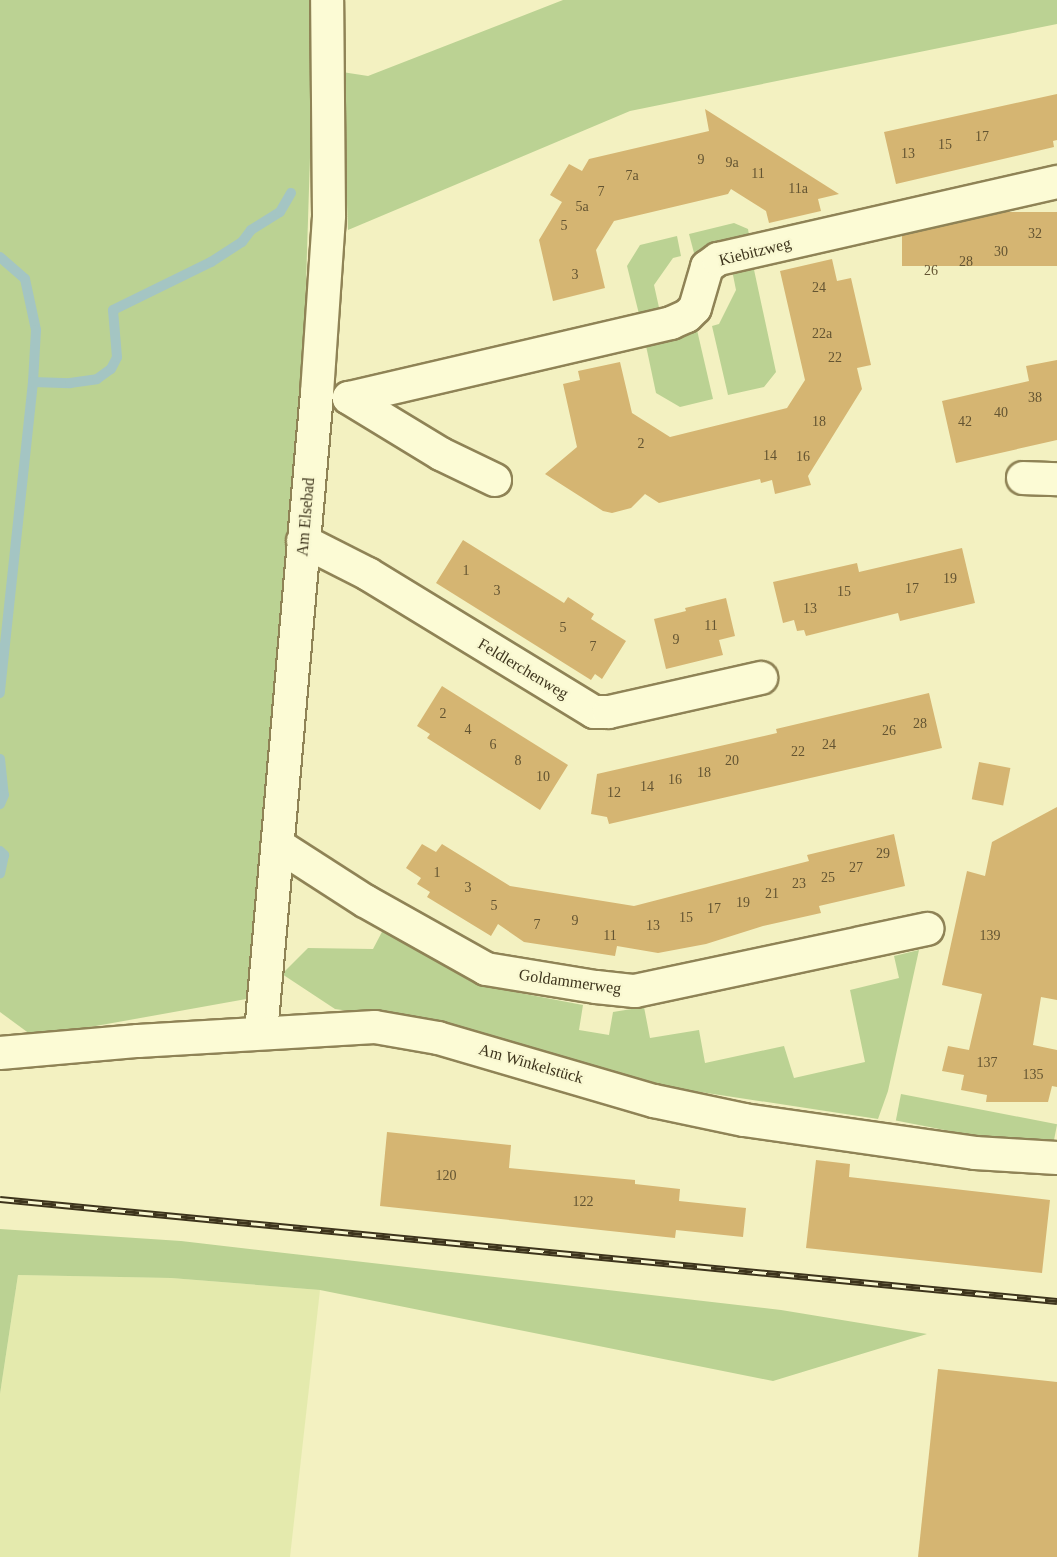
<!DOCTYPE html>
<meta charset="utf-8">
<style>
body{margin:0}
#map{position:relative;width:1057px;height:1557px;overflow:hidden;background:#f3f1c1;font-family:"Times New Roman",serif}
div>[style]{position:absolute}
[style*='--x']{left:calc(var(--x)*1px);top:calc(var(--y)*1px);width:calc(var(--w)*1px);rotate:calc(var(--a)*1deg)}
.farmland>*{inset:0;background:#e4eaad}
.green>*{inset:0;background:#bbd293;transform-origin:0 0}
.stream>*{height:10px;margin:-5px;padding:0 5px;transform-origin:5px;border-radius:5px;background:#a4c5c3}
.building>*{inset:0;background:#d5b572;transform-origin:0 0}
.roads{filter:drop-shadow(2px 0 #8f8356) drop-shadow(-2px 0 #8f8356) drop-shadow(0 2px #8f8356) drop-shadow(0 -2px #8f8356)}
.minor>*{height:32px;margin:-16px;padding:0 16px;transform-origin:16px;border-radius:16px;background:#fcfbd5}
.rail>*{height:7px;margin-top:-3.5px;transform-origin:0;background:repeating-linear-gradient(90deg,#f9f8d1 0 14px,#3d341c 0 28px);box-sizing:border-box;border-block:2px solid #3d341c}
span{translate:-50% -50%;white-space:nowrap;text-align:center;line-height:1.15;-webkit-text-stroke:4.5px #f9f8d1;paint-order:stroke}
.number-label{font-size:14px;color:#635432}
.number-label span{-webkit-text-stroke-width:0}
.street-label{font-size:16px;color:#3d341c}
</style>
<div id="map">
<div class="farmland">
<div style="clip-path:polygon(18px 1275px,171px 1278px,320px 1290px,290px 1557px,0 1557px,0 1394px)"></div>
</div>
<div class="green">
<div style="clip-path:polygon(0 0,315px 0,298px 535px,258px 997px,34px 1037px,0 1012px)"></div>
<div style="clip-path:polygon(563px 0,1057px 0,1057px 24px,630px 111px,348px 230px,342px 72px,368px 76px)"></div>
<div style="clip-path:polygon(734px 223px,748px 229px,750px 241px,694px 253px,689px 234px)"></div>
<div style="clip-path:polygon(677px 236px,681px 256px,673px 258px,654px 285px,660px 312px,640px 318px,627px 266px,640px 245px)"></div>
<div style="clip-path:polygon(753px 265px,776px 372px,764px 387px,728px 395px,712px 326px,719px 324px,736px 290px,732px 270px)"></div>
<div style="clip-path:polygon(697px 330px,713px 399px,680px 407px,656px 393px,645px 341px)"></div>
<div style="clip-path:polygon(383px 930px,477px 985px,583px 1005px,579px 1030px,609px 1035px,613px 1012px,644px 1007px,650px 1038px,699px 1030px,705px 1063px,784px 1046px,794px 1078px,865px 1062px,850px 990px,899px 978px,894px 956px,919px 950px,888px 1091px,878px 1119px,674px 1088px,449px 1025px,335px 1009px,282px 974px,308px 948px,373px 949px)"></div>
<div style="left:901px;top:1094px;width:159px;height:27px;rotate:11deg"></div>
<div style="clip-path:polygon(0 1229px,181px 1241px,781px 1310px,927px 1334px,773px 1381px,320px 1290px,171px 1278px,18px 1275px,0 1394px)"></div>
</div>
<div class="stream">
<div style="--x:0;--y:257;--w:33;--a:41"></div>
<div style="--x:25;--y:279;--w:52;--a:77.8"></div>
<div style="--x:36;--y:330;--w:52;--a:93.3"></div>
<div style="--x:33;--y:382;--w:313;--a:96.1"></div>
<div style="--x:33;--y:382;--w:37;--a:2"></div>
<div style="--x:70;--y:383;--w:27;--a:-8"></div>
<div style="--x:97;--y:379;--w:17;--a:-36"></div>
<div style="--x:111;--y:369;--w:13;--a:-63"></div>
<div style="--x:117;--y:357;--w:47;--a:-94.9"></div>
<div style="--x:113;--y:310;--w:109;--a:-26.1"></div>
<div style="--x:211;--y:262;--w:37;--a:-33"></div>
<div style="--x:242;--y:242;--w:15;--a:-53"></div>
<div style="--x:251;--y:230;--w:34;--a:-32"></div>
<div style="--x:280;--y:212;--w:22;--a:-60"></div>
<div style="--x:0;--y:759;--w:36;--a:84"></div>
<div style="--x:4;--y:795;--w:10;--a:114"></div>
<div style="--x:0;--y:851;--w:6;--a:45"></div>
<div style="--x:4;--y:855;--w:19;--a:102"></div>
</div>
<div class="building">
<div style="clip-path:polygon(1057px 94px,1057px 140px,1053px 141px,1054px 147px,896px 184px,884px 132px)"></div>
<div style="clip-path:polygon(705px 109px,839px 194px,818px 199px,821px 211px,769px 223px,766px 211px,731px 189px,728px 194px,614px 221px,596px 250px,605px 288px,553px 301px,539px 240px,562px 202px,550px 195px,569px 164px,582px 171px,589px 159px,709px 131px)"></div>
<div style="left:1057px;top:212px;width:54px;height:155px;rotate:90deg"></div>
<div style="clip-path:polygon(832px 259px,837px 281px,851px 278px,871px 365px,857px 368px,862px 389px,808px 476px,811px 485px,775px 494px,772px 480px,761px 483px,760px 479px,659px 503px,645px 494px,631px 508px,612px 513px,603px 511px,545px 474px,577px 447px,563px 384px,580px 380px,578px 371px,620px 362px,632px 413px,670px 437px,787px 408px,805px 380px,780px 271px)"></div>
<div style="clip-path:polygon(1057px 360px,1057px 440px,956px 463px,942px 401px,1029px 381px,1026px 366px)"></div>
<div style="clip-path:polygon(463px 540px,564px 603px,568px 597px,594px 614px,591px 619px,626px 641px,602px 679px,595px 674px,591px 680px,436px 583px)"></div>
<div style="clip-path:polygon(962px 548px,975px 603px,900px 621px,898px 613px,806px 636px,804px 630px,797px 631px,794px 620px,783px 623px,773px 582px,857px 563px,859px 572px)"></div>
<div style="clip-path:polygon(726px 598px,735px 636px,719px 640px,723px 655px,666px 669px,654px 619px,686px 611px,685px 608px)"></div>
<div style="clip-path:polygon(442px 686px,568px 765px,540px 810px,427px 738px,430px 734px,417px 726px)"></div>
<div style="clip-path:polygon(929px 693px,942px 748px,609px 824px,607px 817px,591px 814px,597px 774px,777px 733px,776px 729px)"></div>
<div style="left:979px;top:762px;width:32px;height:38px;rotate:11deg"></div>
<div style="clip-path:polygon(1057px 807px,1057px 1000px,1041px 997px,1033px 1045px,1057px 1050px,1057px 1087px,1052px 1086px,1048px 1102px,986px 1102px,987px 1095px,961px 1090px,964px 1075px,942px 1071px,948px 1046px,969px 1050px,982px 994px,942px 985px,967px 871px,985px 876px,992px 842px)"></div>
<div style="clip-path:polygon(894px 834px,905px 886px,819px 906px,821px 913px,763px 926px,706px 944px,658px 953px,617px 946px,615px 956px,524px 942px,498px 924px,491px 936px,427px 897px,430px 892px,417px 884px,421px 878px,406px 868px,422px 844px,436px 852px,442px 844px,510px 886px,634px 906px,809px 861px,807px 855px)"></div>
<div style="clip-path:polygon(387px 1132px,511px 1145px,509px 1168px,635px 1180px,635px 1184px,680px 1189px,679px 1201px,746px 1208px,743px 1237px,676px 1230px,675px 1238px,380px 1206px)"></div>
<div style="clip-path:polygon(816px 1160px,850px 1164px,849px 1177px,1050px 1200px,1042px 1273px,806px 1248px)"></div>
<div style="clip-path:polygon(938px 1369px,1057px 1382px,1057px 1557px,918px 1557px)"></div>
</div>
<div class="roads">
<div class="minor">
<div style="--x:1023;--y:478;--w:34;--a:2"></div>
<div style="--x:495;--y:480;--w:60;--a:-154.3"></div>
<div style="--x:441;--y:454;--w:108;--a:-148.7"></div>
<div style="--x:349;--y:398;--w:331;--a:-13.1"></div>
<div style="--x:671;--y:323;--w:17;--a:-24"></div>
<div style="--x:687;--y:316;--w:11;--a:-45"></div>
<div style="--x:695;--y:308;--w:43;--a:-73.7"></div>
<div style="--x:707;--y:267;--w:14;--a:-36"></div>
<div style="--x:718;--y:259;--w:348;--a:-12.8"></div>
<div style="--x:303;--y:541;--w:73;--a:26.9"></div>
<div style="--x:368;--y:574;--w:265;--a:31.4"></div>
<div style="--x:594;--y:712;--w:15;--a:0"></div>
<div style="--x:609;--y:712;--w:156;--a:-12.6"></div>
<div style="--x:278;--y:845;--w:103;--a:32.8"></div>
<div style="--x:365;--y:901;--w:139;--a:29.3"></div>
<div style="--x:486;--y:969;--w:111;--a:9.3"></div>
<div style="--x:596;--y:987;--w:39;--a:6"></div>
<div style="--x:635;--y:991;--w:299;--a:-12"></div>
<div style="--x:261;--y:1033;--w:642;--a:-85"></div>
<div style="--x:317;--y:393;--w:178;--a:-86.1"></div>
<div style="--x:329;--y:215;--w:215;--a:-90.5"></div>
<div style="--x:0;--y:1053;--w:139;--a:-5"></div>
<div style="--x:138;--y:1041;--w:237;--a:-3.4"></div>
<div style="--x:375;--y:1027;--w:64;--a:9.9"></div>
<div style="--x:438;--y:1038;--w:225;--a:16.3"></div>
<div style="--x:654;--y:1101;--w:92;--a:11.9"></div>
<div style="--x:744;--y:1120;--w:233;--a:8.1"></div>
<div style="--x:975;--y:1153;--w:82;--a:3.5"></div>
</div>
</div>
<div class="rail">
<div style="--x:0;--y:1199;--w:1062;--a:5.51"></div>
</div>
<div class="number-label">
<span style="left:982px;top:137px">17</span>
<span style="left:945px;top:145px">15</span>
<span style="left:908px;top:154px">13</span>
<span style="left:701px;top:160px">9</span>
<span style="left:732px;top:163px">9a</span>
<span style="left:758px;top:174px">11</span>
<span style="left:632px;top:176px">7a</span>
<span style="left:798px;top:189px">11a</span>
<span style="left:601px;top:192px">7</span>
<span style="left:582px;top:207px">5a</span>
<span style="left:564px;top:226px">5</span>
<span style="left:1035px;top:234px">32</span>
<span style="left:1001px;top:252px">30</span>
<span style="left:966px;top:262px">28</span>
<span style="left:931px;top:271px">26</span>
<span style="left:575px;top:275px">3</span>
<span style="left:819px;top:288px">24</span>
<span style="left:822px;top:334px">22a</span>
<span style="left:835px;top:358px">22</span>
<span style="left:1035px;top:398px">38</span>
<span style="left:1001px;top:413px">40</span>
<span style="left:819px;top:422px">18</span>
<span style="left:965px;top:422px">42</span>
<span style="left:641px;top:444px">2</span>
<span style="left:770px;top:456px">14</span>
<span style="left:803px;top:457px">16</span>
<span style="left:466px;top:571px">1</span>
<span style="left:950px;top:579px">19</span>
<span style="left:912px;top:589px">17</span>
<span style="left:497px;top:591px">3</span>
<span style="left:844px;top:592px">15</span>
<span style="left:810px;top:609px">13</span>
<span style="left:711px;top:626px">11</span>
<span style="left:563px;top:628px">5</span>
<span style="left:676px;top:640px">9</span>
<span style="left:593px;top:647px">7</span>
<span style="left:443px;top:714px">2</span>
<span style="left:920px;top:724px">28</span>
<span style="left:468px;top:730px">4</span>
<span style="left:889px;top:731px">26</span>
<span style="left:493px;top:745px">6</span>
<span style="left:829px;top:745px">24</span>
<span style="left:798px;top:752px">22</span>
<span style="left:518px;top:761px">8</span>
<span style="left:732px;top:761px">20</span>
<span style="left:704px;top:773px">18</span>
<span style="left:543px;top:777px">10</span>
<span style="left:675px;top:780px">16</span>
<span style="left:647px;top:787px">14</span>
<span style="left:614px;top:793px">12</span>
<span style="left:883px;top:854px">29</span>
<span style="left:856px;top:868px">27</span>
<span style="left:437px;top:873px">1</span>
<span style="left:828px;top:878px">25</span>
<span style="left:799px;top:884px">23</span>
<span style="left:468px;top:888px">3</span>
<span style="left:772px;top:894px">21</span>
<span style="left:743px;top:903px">19</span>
<span style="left:494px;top:906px">5</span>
<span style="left:714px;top:909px">17</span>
<span style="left:686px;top:918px">15</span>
<span style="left:575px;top:921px">9</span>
<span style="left:537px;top:925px">7</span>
<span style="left:653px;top:926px">13</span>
<span style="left:610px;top:936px">11</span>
<span style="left:990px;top:936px">139</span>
<span style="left:987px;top:1063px">137</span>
<span style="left:1033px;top:1075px">135</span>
<span style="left:446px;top:1176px">120</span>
<span style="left:583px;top:1202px">122</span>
</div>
<div class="street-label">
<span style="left:755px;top:252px;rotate:-14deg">Kiebitzweg</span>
<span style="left:306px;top:517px;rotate:-85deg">Am Elsebad</span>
<span style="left:523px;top:669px;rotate:31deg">Feldlerchenweg</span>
<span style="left:570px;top:982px;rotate:8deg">Goldammerweg</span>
<span style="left:531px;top:1064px;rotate:16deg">Am Winkelstück</span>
</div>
</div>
